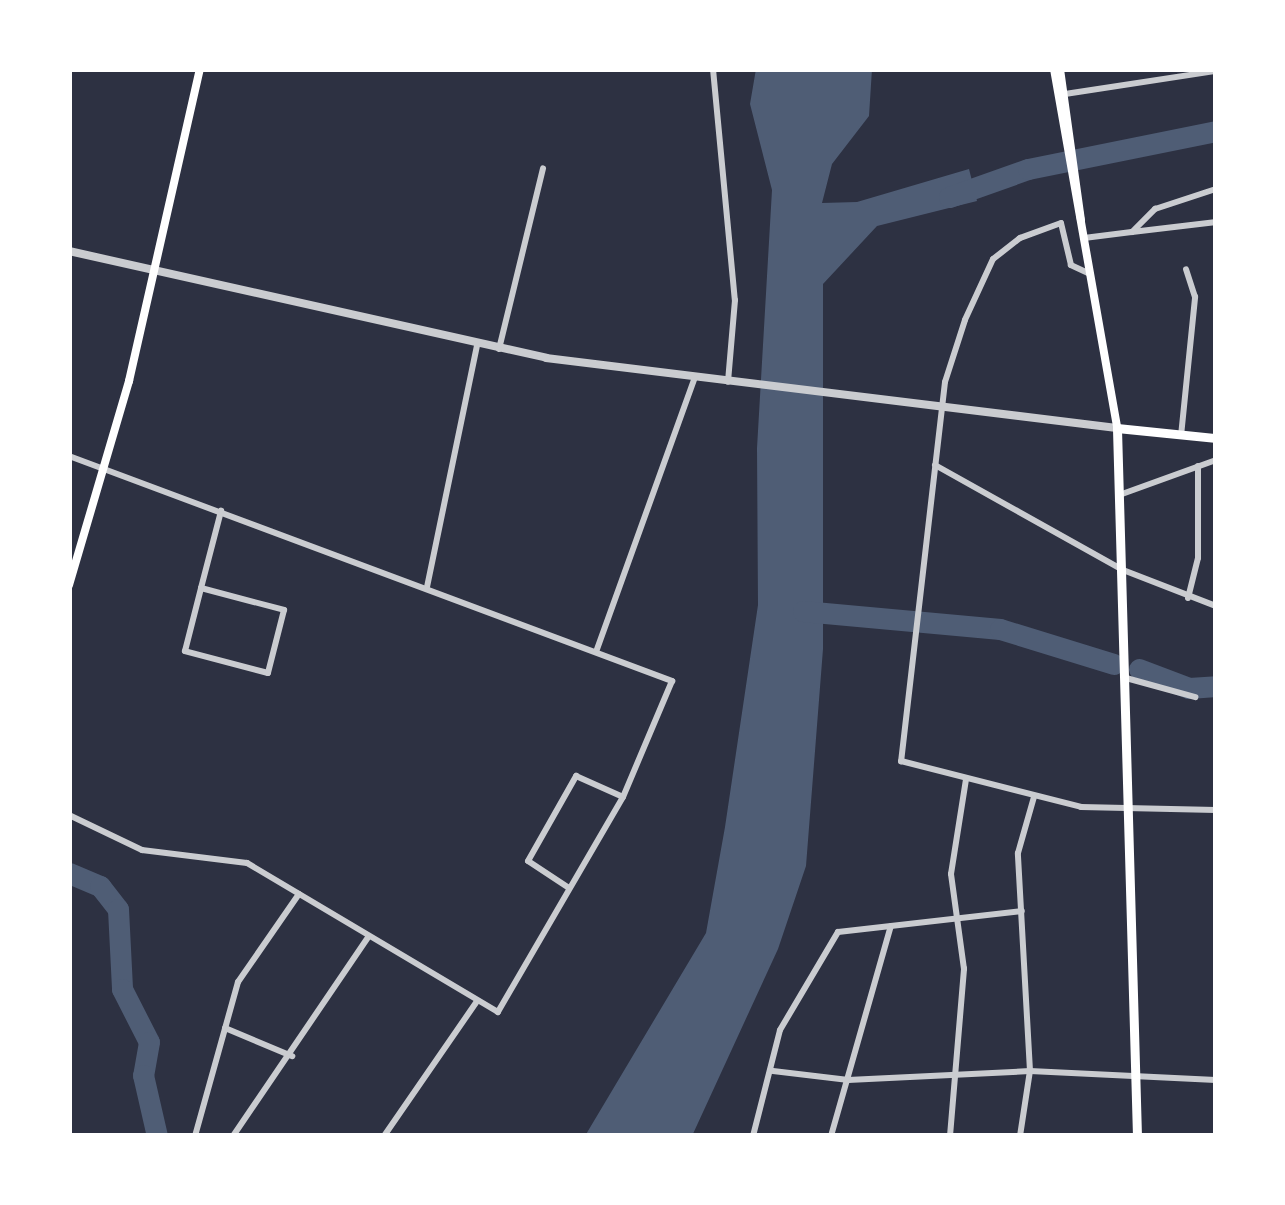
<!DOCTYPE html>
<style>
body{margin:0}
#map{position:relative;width:1285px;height:1205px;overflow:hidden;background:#2d3142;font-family:"Varela Round",sans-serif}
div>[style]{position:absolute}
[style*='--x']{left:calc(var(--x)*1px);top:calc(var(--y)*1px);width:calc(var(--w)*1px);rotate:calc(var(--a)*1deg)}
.water>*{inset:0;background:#4f5d75}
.river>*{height:21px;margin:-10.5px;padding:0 10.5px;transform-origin:10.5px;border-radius:10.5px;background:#4f5d75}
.minor>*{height:6px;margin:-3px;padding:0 3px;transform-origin:3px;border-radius:3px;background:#caccd0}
.tertiary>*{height:8px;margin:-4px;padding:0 4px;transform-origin:4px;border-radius:4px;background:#caccd0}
.secondary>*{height:8px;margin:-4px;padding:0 4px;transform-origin:4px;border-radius:4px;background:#fff}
.primary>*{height:9px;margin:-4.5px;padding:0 4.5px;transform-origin:4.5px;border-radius:4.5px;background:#fff}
span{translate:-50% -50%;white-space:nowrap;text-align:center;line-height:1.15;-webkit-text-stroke:12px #fff;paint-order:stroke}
.frame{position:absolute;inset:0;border:72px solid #fff;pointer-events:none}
</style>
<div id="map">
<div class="water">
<div style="clip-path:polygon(756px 69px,872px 69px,869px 116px,832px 164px,822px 203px,857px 202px,969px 169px,977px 201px,877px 226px,823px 284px,823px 649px,806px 866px,778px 949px,692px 1136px,585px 1136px,706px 933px,725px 827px,758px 605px,757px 448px,772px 190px,750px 104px)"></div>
</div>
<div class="river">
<div style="--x:949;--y:197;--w:84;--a:-19.5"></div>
<div style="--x:1028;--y:169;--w:192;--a:-11.4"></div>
<div style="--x:803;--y:611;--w:198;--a:5.2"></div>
<div style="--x:1000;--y:629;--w:119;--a:17.1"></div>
<div style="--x:1139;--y:669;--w:53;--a:20.8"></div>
<div style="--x:1189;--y:688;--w:27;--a:-4"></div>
<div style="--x:69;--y:873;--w:34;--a:23"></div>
<div style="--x:100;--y:886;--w:29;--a:52"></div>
<div style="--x:118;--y:909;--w:80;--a:87.1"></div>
<div style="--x:122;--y:989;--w:59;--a:63"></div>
<div style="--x:149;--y:1042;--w:34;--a:100"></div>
<div style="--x:143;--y:1075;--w:63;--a:77.1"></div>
</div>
<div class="minor">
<div style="--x:713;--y:69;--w:232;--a:84.6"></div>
<div style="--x:735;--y:300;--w:82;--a:94.9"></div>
<div style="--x:1065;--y:94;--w:153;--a:-8.7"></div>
<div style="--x:1132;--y:232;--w:85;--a:-6.8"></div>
<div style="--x:1084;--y:238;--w:48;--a:-7.1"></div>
<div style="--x:1132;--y:232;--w:33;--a:-45"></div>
<div style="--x:1155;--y:209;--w:64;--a:-18.2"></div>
<div style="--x:1088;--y:273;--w:19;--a:-155"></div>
<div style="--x:1071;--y:265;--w:43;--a:-103.4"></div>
<div style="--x:1061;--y:223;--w:44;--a:159.9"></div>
<div style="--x:1020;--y:238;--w:34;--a:142"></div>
<div style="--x:993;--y:259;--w:67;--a:114.7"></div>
<div style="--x:965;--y:320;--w:65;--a:107.9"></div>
<div style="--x:945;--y:382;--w:382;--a:96.6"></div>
<div style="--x:901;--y:761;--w:186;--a:14.3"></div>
<div style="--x:1081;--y:807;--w:135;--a:1.3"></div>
<div style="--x:499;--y:349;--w:186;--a:-76.3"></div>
<div style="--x:1181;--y:436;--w:140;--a:-84.2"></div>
<div style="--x:1195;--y:297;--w:29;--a:-108"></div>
<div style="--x:69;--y:456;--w:644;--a:20.46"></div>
<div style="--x:672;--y:681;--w:126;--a:112.9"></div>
<div style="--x:623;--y:797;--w:249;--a:120.2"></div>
<div style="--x:498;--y:1012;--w:292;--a:-149.3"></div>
<div style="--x:247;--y:863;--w:106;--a:-172.9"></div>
<div style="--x:142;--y:850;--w:81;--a:-154.4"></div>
<div style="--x:935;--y:465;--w:215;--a:29.2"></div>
<div style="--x:1123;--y:570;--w:100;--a:21.2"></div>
<div style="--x:1122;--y:494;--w:100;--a:-19.9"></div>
<div style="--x:427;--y:587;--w:247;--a:-78.3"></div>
<div style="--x:201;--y:588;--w:86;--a:14.8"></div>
<div style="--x:284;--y:610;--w:65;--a:104.3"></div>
<div style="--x:268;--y:673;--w:86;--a:-165.2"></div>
<div style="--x:185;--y:651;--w:65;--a:-75.7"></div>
<div style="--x:201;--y:588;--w:80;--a:-75.4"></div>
<div style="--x:1188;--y:598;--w:41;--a:-76"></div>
<div style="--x:1198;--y:558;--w:92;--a:-90"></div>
<div style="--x:596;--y:652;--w:292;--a:-70.2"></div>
<div style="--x:1126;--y:678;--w:72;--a:15.4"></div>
<div style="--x:569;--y:888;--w:49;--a:-146.6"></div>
<div style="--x:528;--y:861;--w:98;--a:-60.5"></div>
<div style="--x:576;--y:776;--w:51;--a:24.1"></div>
<div style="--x:1216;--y:904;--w:150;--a:90"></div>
<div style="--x:225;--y:1028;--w:73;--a:22.7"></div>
<div style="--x:773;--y:1071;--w:76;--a:6.8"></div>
<div style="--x:848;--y:1080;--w:182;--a:-2.8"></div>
<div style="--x:1030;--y:1071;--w:186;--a:2.8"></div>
<div style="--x:195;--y:1136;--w:160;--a:-74.4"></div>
<div style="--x:238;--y:982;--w:107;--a:-55.3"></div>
<div style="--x:233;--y:1136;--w:240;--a:-55.8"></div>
<div style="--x:384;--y:1136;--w:164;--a:-55.4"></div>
<div style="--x:753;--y:1136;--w:109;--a:-75.7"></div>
<div style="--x:780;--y:1030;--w:114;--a:-59.4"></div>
<div style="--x:838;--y:932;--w:185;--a:-6.5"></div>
<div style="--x:831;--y:1136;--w:218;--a:-74.1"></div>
<div style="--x:950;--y:1136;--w:168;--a:-85.2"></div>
<div style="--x:964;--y:969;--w:96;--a:-97.8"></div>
<div style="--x:951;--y:874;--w:96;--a:-81"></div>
<div style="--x:1020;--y:1136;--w:66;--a:-81.3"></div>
<div style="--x:1030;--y:1071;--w:218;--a:-93.2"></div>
<div style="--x:1018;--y:853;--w:58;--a:-74.1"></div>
</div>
<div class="tertiary">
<div style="--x:69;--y:251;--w:489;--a:12.6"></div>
<div style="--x:546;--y:358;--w:575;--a:6.99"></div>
</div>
<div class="secondary">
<div style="--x:1054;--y:69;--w:364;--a:80"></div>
<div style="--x:1060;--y:69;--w:153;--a:82.1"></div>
<div style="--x:69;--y:585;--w:213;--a:-73.6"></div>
<div style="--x:129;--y:381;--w:320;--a:-77.2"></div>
</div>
<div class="primary">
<div style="--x:1137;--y:1136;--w:708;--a:-91.62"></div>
<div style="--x:1117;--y:428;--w:100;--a:5.8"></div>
</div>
<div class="frame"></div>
</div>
